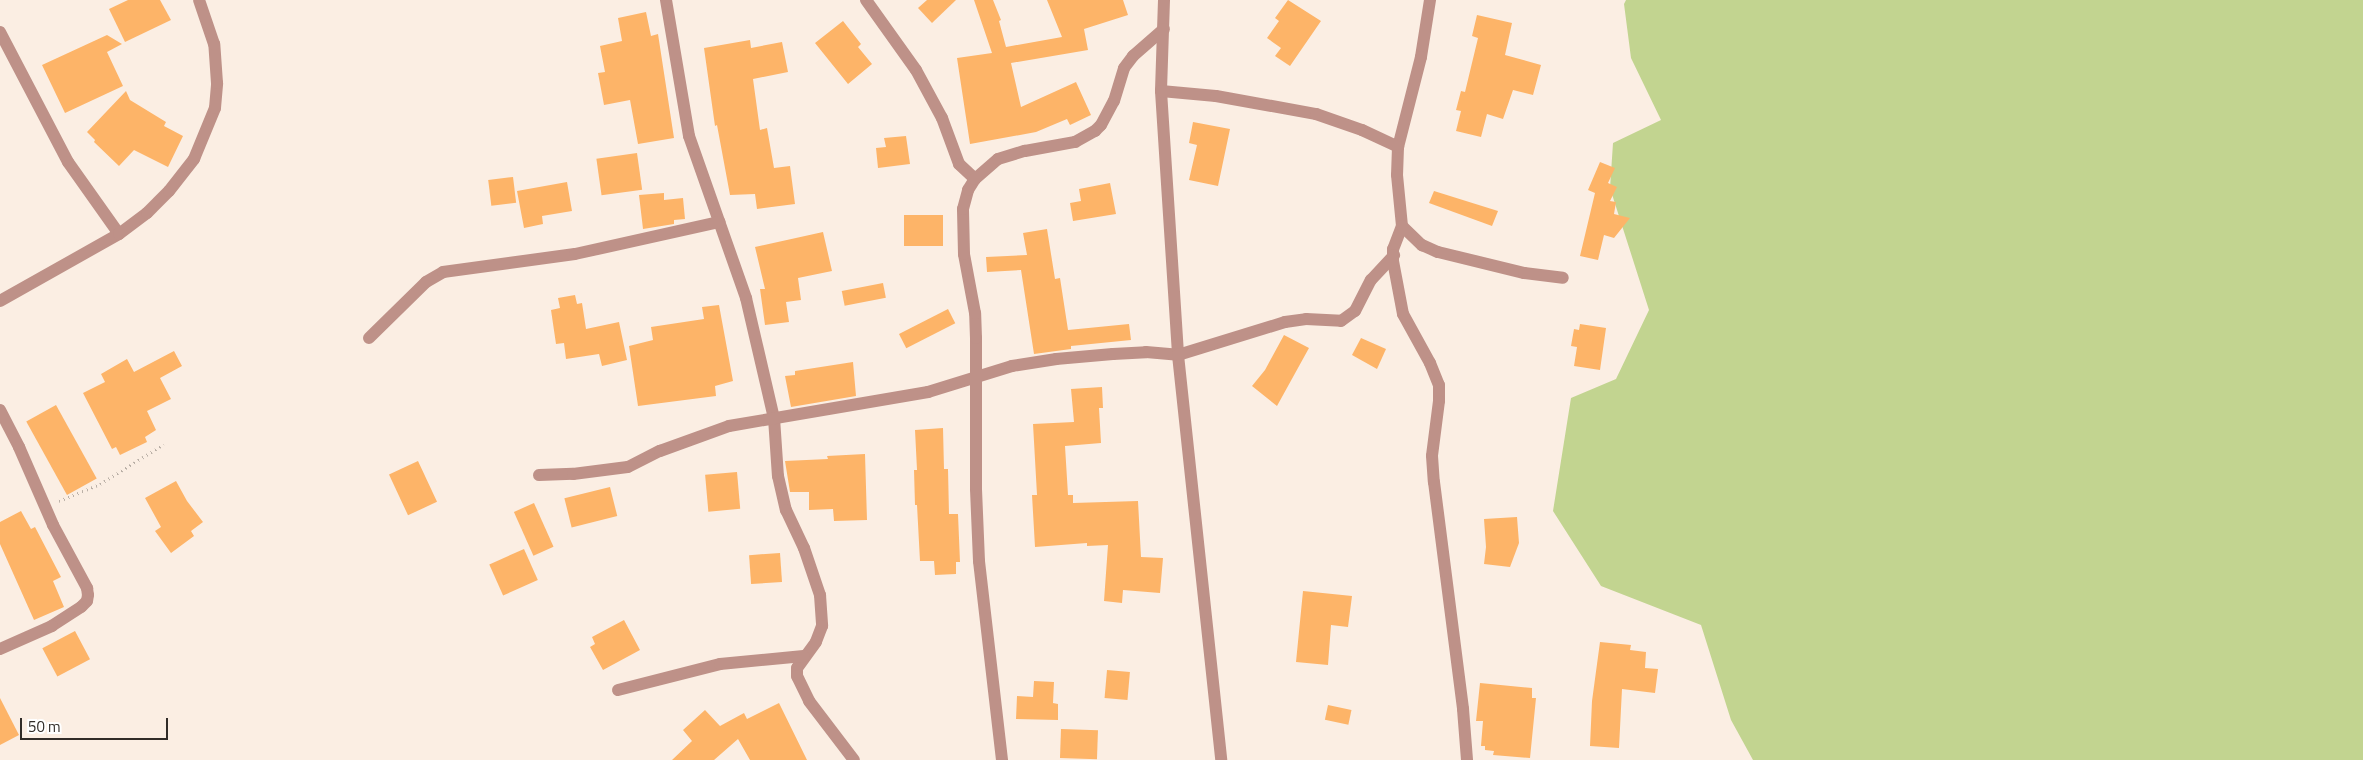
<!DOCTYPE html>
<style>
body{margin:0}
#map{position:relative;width:2363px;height:760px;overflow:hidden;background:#fbeee3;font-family:"Titillium Web",sans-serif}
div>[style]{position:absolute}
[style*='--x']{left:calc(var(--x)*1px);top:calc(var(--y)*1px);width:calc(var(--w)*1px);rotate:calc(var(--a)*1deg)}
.green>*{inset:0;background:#c2d490}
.building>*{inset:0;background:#fdb468;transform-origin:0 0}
.path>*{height:3px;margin-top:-1.5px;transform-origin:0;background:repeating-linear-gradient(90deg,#bab0a7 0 1px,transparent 0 5px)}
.minor>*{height:12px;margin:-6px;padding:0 6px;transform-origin:6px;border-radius:6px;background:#be9188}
span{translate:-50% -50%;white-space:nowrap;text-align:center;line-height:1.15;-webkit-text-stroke:5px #fff;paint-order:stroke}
.scale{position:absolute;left:20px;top:718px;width:148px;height:22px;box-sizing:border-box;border:2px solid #312c28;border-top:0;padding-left:6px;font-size:15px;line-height:18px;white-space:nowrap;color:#312c28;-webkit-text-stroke:4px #fff;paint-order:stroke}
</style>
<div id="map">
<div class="green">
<div style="clip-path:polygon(1626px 0,2363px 0,2363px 760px,1753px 760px,1731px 720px,1701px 625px,1601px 586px,1553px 511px,1571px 398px,1616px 379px,1649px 310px,1610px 188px,1613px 143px,1661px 120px,1631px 58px,1624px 4px)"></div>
</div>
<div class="building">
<div style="clip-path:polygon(128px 0,160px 0,171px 20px,125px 42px,109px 9px)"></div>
<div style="clip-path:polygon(927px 0,956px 0,932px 23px,918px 8px)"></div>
<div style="clip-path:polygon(974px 0,993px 0,1001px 20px,999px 21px,1006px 47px,1062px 37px,1047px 0,1123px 0,1128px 15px,1084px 29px,1088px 50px,1011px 63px,1021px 107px,1076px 82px,1091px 115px,1070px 125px,1067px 119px,1036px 132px,970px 144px,957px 58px,992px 53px)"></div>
<div style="clip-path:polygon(1288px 0,1321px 21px,1290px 66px,1275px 56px,1281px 48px,1267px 38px,1279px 21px,1275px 18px)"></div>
<div style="clip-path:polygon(646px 12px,651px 36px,658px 34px,674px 138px,638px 144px,630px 100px,604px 105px,598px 73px,605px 72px,600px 46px,622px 41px,618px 18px)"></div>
<div style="clip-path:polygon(1477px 15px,1512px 23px,1505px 55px,1541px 65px,1533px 95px,1513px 90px,1503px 119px,1487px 114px,1481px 137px,1456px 131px,1461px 111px,1456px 110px,1461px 91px,1465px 92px,1478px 38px,1472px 36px)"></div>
<div style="clip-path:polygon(843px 21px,861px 44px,858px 47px,872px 64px,848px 84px,815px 43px)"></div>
<div style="clip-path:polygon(107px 35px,122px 44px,107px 52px,123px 86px,65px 113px,42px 65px)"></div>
<div style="clip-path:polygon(750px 40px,751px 48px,782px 42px,788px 72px,753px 79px,760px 130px,767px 128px,774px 168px,790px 166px,795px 204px,757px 209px,755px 194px,730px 195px,717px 125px,715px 126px,704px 48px)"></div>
<div style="clip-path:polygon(126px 91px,130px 100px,166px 122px,164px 126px,183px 136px,168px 167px,134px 150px,119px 166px,94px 142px,95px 140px,87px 132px)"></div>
<div style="clip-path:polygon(1193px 122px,1230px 129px,1218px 186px,1189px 180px,1197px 145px,1189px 143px)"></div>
<div style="clip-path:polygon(906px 136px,910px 164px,878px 168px,876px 148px,886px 147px,884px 138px)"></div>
<div style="left:637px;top:153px;width:37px;height:41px;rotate:82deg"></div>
<div style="clip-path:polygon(1600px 162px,1615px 168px,1608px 183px,1617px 187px,1610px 201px,1616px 202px,1614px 214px,1630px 218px,1614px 238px,1604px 235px,1598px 260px,1580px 256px,1595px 193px,1588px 190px)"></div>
<div style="left:513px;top:177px;width:26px;height:25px;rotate:83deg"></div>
<div style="clip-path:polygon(567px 182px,572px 211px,542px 216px,543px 224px,524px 228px,517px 191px)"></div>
<div style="clip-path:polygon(1110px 183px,1116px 214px,1073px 221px,1070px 203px,1081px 201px,1079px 189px)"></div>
<div style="clip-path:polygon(1434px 191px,1498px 211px,1492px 226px,1429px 203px)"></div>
<div style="clip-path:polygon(664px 193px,664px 200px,683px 198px,685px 219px,674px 220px,674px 224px,643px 229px,639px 195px)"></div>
<div style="left:943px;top:215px;width:31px;height:39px;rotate:90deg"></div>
<div style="clip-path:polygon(1047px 229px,1055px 279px,1060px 278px,1068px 330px,1129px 324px,1131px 340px,1071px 346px,1071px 349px,1034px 354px,1021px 270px,987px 272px,986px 257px,1027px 255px,1023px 233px)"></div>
<div style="clip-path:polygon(823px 232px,832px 271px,798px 278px,801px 300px,786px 302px,789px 322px,765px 325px,760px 289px,765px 289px,755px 247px)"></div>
<div style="left:883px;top:283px;width:15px;height:42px;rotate:79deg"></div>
<div style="clip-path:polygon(575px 295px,577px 304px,582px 303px,586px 329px,619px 322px,627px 360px,602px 366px,599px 354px,566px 359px,564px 343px,556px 344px,551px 310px,560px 308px,558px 298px)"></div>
<div style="clip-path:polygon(719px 305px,733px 381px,715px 386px,716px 396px,638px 406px,629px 346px,653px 340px,651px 327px,704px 319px,702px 307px)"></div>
<div style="left:948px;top:309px;width:16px;height:55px;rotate:63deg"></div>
<div style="clip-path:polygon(1580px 324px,1606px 328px,1600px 370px,1574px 366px,1577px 347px,1571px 346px,1574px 329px,1579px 330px)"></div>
<div style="clip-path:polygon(1284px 335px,1309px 348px,1277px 406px,1252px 386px,1265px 370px)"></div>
<div style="clip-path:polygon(1361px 338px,1386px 349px,1377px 369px,1352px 355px)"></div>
<div style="clip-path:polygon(174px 351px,182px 366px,160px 378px,171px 399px,147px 411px,156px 430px,145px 437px,147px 442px,120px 455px,116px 447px,112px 449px,83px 393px,105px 382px,101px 374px,127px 359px,134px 372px)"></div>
<div style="clip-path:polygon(853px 362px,856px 396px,791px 407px,785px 376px,795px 375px,795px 371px)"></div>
<div style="clip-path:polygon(1102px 387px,1103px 408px,1099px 408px,1101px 443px,1065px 446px,1068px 495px,1073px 495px,1073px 503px,1138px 501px,1141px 557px,1163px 558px,1160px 593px,1123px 590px,1122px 603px,1104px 601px,1108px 545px,1087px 546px,1087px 543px,1035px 547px,1032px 495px,1037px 495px,1033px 424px,1074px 422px,1071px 389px)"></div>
<div style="left:56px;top:405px;width:84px;height:34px;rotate:61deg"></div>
<div style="clip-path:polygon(943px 428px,944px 469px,948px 469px,949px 514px,958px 514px,960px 562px,956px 562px,956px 574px,935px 575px,934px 561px,920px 561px,917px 505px,915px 505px,914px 470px,917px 470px,915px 430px)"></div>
<div style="clip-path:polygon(865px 454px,867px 520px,834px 521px,833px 509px,809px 510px,809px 492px,790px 492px,785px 461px,828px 459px,827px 456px)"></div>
<div style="left:418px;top:461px;width:45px;height:32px;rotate:65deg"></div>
<div style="left:737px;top:472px;width:37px;height:32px;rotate:85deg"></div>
<div style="clip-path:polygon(176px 481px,187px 501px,203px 522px,191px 531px,194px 536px,171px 553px,155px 531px,161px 527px,145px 498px)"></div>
<div style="left:610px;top:487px;width:30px;height:47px;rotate:76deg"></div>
<div style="left:534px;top:503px;width:48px;height:22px;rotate:66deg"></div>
<div style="clip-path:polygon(21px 511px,31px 529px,35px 527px,61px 577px,53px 581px,64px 607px,34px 620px,0 544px,0 522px)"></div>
<div style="clip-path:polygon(1517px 517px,1519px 543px,1510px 567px,1484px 564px,1486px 547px,1484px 519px)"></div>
<div style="left:524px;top:549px;width:34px;height:38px;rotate:66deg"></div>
<div style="left:780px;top:553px;width:29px;height:31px;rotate:86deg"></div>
<div style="clip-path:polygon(1303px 591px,1352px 596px,1348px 627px,1331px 625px,1328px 665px,1296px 662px)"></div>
<div style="clip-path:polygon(624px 620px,640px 650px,603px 670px,590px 647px,595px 644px,592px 637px)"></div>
<div style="left:75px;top:631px;width:32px;height:37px;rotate:62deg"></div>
<div style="clip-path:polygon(1600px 642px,1631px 645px,1630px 650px,1646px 652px,1645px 668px,1658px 669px,1655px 693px,1622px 689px,1619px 748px,1590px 746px,1592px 701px)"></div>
<div style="left:1107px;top:670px;width:23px;height:28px;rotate:5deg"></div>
<div style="clip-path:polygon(1034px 681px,1054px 682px,1053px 703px,1058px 704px,1058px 720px,1016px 719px,1017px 696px,1033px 697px)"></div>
<div style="clip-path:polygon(1480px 683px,1532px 688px,1532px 698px,1536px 698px,1530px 758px,1493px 755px,1494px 751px,1485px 750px,1485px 746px,1481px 746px,1483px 721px,1476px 721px)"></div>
<div style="clip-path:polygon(0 698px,19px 735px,0 745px)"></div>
<div style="clip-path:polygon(779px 703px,807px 760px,750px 760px,738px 739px,714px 760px,672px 760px,692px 741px,683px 730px,705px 710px,720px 726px,744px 713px,747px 719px)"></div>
<div style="left:1328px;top:705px;width:24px;height:15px;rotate:12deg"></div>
<div style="left:1061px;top:729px;width:37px;height:29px;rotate:2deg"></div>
</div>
<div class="path">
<div style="--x:59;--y:501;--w:44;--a:-22.5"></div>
<div style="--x:100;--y:484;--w:75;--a:-32"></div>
</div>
<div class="minor">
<div style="--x:666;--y:0;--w:138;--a:80.4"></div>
<div style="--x:689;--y:136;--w:172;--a:70.6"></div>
<div style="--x:746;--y:298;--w:123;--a:76.9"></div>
<div style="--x:774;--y:418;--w:58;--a:86.1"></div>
<div style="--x:778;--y:476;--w:35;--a:77"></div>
<div style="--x:786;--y:510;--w:42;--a:64.7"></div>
<div style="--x:804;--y:548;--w:50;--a:71.2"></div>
<div style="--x:820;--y:595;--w:31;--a:86"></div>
<div style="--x:822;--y:626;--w:17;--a:111"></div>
<div style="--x:816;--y:642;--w:32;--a:126"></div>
<div style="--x:797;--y:668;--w:8;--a:90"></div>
<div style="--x:797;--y:676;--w:28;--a:64"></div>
<div style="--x:809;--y:701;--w:74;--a:52.7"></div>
<div style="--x:866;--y:0;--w:86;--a:54.5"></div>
<div style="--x:916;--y:70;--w:55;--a:61.6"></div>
<div style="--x:942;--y:118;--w:49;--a:69.7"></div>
<div style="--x:959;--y:164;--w:22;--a:43"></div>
<div style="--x:1164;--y:0;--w:91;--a:91.9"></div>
<div style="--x:1161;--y:91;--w:265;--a:86.3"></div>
<div style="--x:1178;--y:355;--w:407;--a:83.9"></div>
<div style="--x:1430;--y:0;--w:58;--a:99"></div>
<div style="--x:1421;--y:57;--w:93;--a:104.3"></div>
<div style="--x:1398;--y:147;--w:28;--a:92"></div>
<div style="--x:1397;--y:175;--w:51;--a:84.4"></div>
<div style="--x:1402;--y:226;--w:25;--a:111"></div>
<div style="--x:1393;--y:249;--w:12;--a:90"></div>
<div style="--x:1393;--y:261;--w:54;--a:79.3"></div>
<div style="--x:1403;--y:314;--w:56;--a:61.1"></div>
<div style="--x:1430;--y:363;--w:24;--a:68"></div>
<div style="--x:1439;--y:385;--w:16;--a:90"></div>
<div style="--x:1439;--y:401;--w:55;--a:97.3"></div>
<div style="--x:1432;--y:456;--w:26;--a:86"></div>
<div style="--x:1434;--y:482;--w:229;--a:82.7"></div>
<div style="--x:1463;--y:709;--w:51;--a:85.5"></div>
<div style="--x:0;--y:32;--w:147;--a:62.4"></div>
<div style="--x:68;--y:162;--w:88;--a:54.7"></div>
<div style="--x:1161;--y:91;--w:55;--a:5.2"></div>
<div style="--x:1216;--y:96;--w:102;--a:10.2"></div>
<div style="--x:1316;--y:114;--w:49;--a:19.2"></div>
<div style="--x:1362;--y:130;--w:40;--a:25"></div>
<div style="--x:1402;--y:226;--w:28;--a:44"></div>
<div style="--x:1422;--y:245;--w:17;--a:24"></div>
<div style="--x:1438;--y:252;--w:89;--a:13.7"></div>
<div style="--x:1524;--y:273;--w:39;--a:7"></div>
<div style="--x:0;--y:301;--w:137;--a:-29.4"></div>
<div style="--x:119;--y:234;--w:35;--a:-37"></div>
<div style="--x:147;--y:213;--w:31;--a:-45"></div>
<div style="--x:169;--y:191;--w:41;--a:-52"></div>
<div style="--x:194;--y:159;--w:55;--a:-67.6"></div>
<div style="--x:215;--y:108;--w:25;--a:-85"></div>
<div style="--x:217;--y:83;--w:39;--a:-94"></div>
<div style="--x:214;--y:44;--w:46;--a:-108.8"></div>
<div style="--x:369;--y:338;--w:80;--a:-44.5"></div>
<div style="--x:426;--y:282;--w:20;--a:-30"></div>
<div style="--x:443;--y:272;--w:133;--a:-7.8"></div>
<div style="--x:575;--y:254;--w:148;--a:-12.5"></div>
<div style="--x:0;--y:410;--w:42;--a:62.8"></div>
<div style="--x:19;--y:447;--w:85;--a:66.4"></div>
<div style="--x:53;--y:525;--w:72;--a:61.6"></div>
<div style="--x:87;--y:588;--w:7;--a:82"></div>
<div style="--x:88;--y:595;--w:6;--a:99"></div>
<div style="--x:87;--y:601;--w:8;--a:135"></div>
<div style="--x:81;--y:607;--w:35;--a:147"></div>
<div style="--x:52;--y:626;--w:57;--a:156.1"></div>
<div style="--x:539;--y:475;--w:34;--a:-2"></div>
<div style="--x:573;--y:474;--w:55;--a:-7.3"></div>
<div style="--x:628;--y:467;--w:36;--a:-27"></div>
<div style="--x:660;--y:451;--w:73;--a:-19.9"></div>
<div style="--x:729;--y:426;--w:202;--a:-9.7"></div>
<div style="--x:928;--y:392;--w:88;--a:-17.2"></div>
<div style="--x:1012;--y:366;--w:45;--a:-9"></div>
<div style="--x:1056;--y:359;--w:57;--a:-5"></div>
<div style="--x:1113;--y:354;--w:33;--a:-3"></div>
<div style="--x:1146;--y:352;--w:32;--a:5"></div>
<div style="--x:1178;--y:355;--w:112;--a:-17.1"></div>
<div style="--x:1285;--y:322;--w:21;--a:-8"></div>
<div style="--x:1306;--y:319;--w:35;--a:3"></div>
<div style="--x:1341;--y:321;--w:17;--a:-36"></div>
<div style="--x:1355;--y:311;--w:35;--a:-63"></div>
<div style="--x:1371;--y:280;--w:34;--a:-47"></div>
<div style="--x:618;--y:690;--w:105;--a:-14.3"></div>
<div style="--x:720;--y:664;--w:84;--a:-5.4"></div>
<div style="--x:1002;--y:760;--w:200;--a:-96.6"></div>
<div style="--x:979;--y:561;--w:72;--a:-92.4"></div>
<div style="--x:976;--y:489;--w:151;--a:-90"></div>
<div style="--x:976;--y:338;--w:25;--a:-92"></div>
<div style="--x:975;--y:313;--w:60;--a:-100.6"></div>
<div style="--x:964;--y:254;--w:45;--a:-91.3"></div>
<div style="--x:963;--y:209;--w:20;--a:-75"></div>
<div style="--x:968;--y:190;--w:13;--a:-58"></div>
<div style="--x:975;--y:179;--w:30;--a:-41"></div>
<div style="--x:998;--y:159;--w:28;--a:-17"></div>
<div style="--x:1025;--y:151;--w:51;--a:-10.2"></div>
<div style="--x:1075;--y:142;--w:23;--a:-29"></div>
<div style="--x:1095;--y:131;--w:8;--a:-45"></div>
<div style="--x:1101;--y:125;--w:27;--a:-62"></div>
<div style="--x:1114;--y:101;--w:34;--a:-73"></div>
<div style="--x:1124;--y:68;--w:15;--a:-53"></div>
<div style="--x:1133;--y:56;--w:41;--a:-41.1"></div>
</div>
<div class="scale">50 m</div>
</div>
